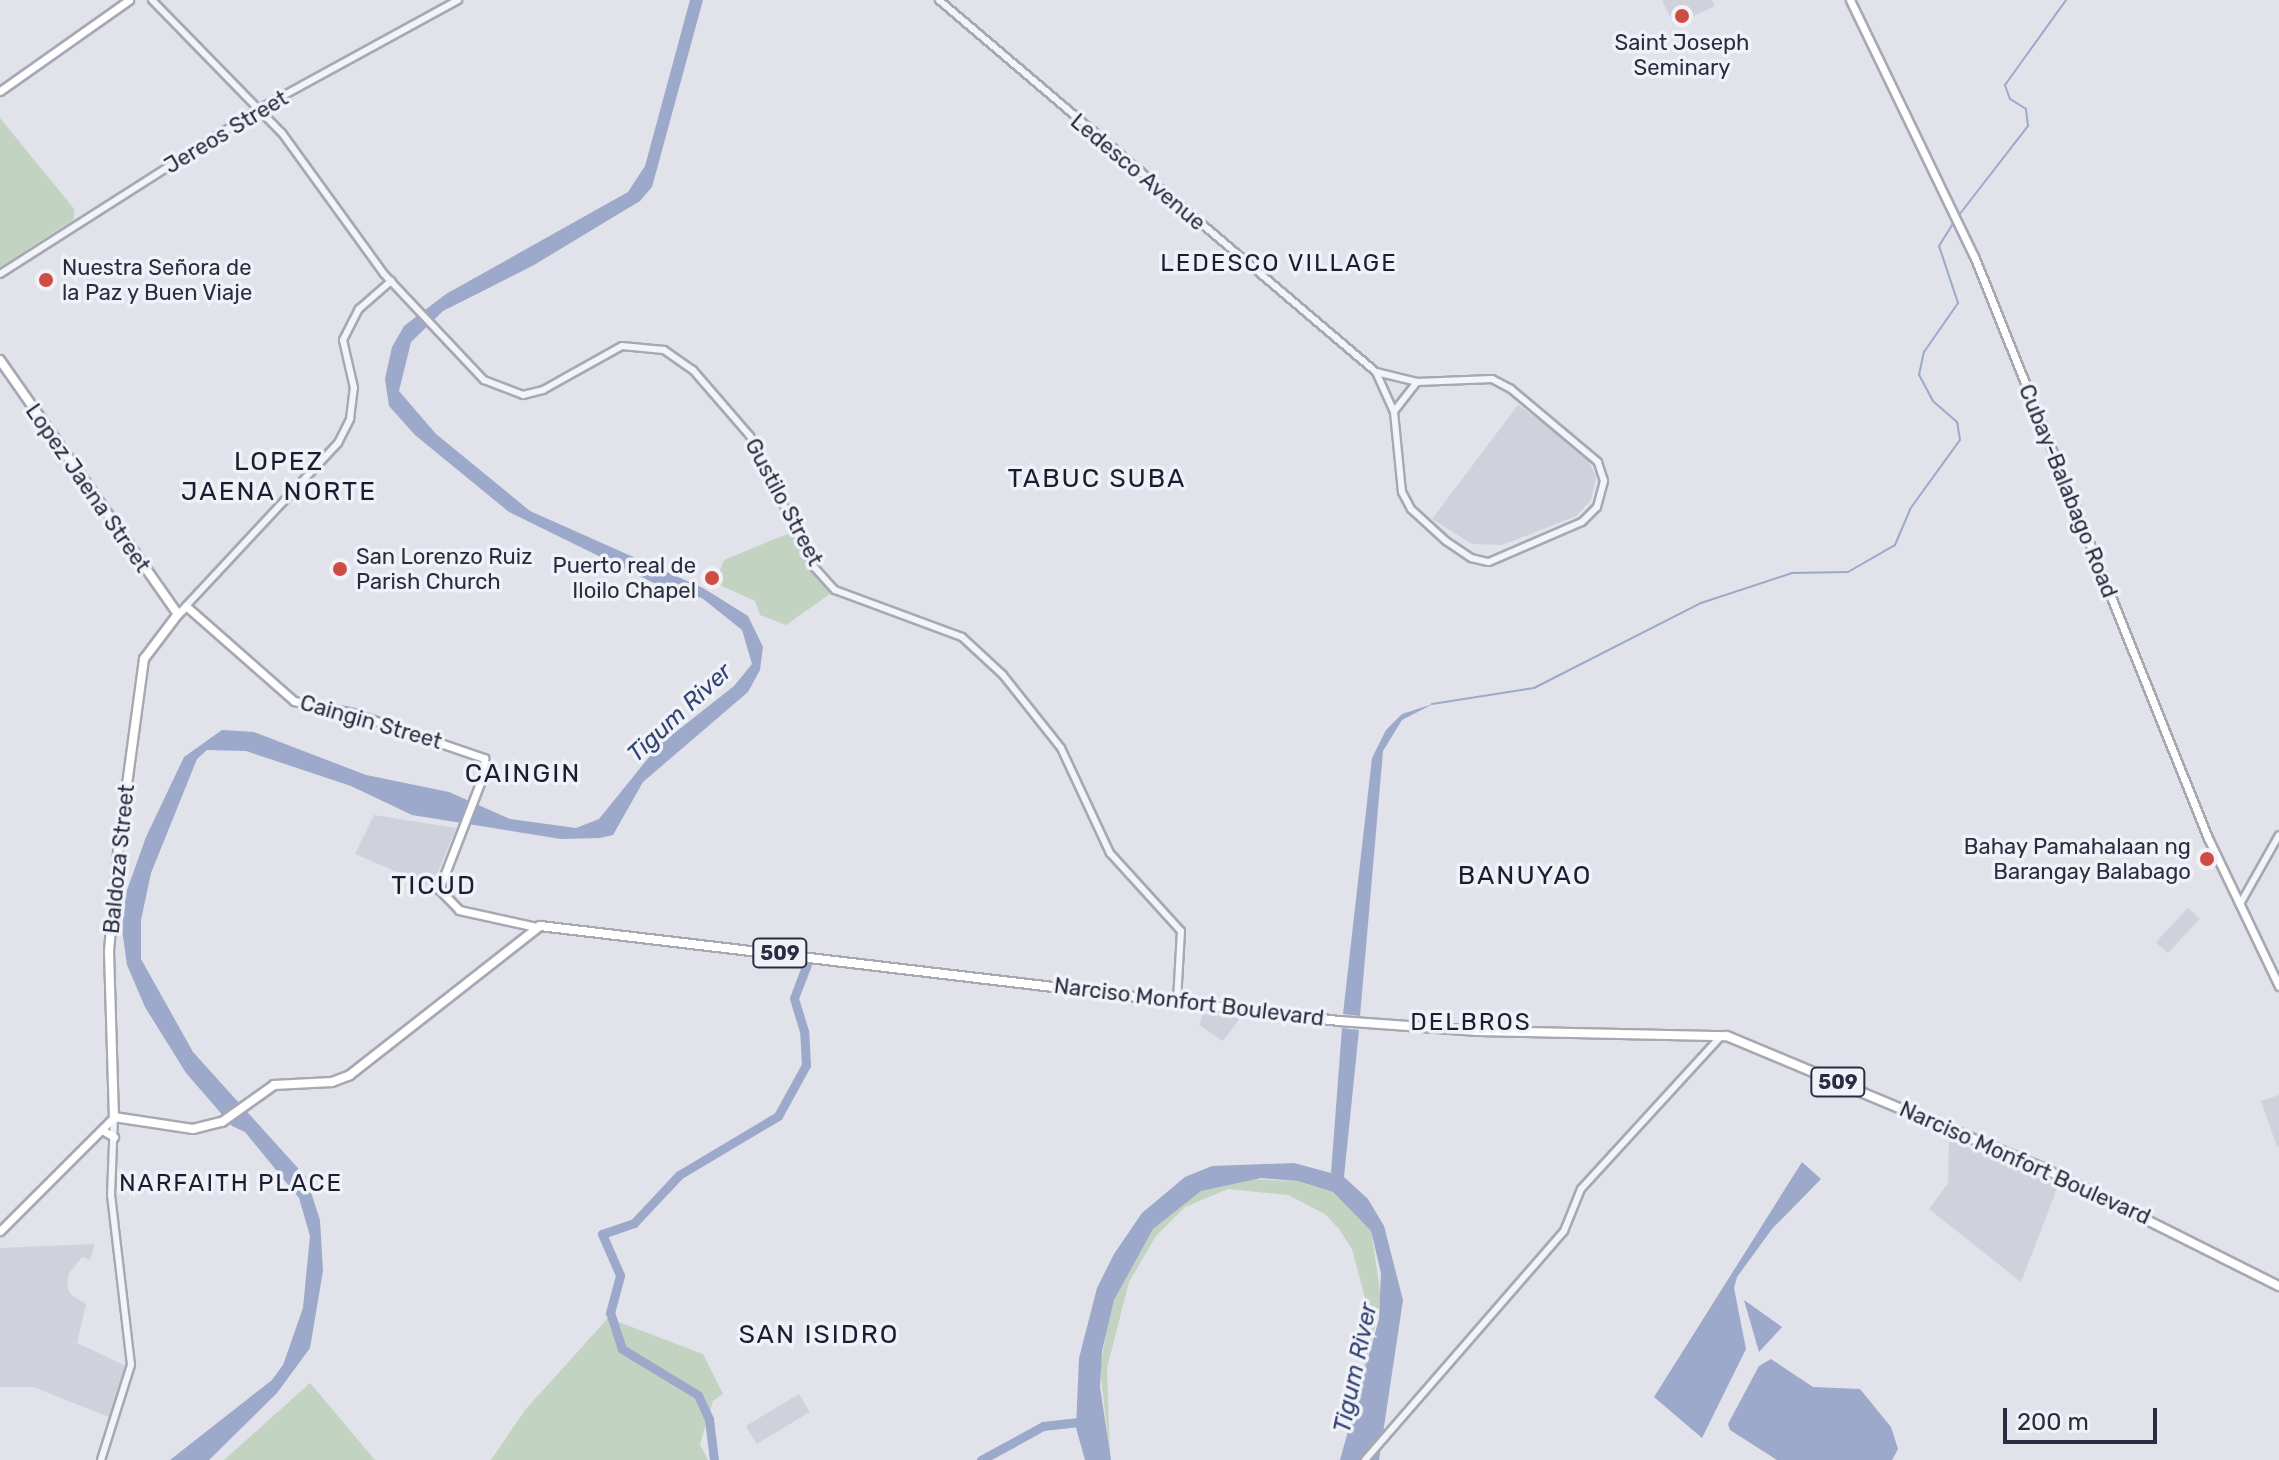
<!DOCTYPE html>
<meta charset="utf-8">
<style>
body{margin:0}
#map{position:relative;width:2279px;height:1460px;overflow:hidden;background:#e1e2ea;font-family:Rubik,sans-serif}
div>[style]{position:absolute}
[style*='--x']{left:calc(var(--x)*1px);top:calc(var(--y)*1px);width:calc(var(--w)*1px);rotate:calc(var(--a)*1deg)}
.built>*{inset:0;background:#cfd1db;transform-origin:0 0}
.green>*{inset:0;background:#c3d3c2}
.water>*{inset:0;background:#9ca9ca}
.stream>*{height:2px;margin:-1px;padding:0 1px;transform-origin:1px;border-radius:1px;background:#9ca9ca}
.river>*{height:9px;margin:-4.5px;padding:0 4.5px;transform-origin:4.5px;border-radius:4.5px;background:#9ca9ca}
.roads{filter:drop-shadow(2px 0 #a6a8b4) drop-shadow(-2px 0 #a6a8b4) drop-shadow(0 2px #a6a8b4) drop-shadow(0 -2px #a6a8b4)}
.tertiary>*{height:6px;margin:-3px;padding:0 3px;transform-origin:3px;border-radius:3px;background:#f3f4f8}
.secondary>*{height:7px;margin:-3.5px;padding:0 3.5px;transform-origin:3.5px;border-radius:3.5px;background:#fff}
.primary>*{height:8px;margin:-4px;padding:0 4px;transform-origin:4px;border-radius:4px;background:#fff}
.dots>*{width:22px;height:22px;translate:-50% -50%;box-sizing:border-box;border:4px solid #f0f2f7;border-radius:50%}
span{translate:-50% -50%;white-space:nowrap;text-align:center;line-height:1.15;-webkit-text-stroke:7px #f0f2f7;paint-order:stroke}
.shield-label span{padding:2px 6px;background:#f0f2f7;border:2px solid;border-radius:6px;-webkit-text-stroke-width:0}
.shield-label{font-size:20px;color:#292d41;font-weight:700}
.poi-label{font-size:22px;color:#292d41}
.left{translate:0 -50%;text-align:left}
.right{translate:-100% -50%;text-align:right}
.street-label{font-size:22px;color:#292d41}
.neighbourhood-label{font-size:24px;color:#1b1e32;letter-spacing:2px}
.water-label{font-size:24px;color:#334375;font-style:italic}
.quarter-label{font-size:26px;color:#1b1e32;letter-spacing:2px}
.scale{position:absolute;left:2003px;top:1408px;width:154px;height:36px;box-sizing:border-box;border:4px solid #292d41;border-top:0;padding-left:10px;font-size:24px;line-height:28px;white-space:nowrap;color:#292d41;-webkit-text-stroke:6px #f0f2f7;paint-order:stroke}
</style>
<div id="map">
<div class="built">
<div style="clip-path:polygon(1662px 0,1712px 0,1715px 6px,1674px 25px)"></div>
<div style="clip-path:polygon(1518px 405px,1584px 452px,1596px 476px,1591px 500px,1576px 516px,1502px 545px,1472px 544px,1432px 519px)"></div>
<div style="clip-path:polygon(374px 815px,456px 828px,432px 887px,355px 854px)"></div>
<div style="left:2188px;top:908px;width:16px;height:47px;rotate:43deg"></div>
<div style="clip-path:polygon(1203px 1014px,1240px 1018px,1223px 1041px,1199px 1025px)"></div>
<div style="clip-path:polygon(2279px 1095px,2279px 1146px,2277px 1147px,2261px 1101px)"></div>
<div style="clip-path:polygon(1949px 1139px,2058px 1186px,2021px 1282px,1929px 1209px,1948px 1183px)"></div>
<div style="clip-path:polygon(95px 1244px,90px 1260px,82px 1257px,69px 1273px,67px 1286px,70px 1294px,86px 1304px,77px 1343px,128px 1367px,114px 1419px,33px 1387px,0 1387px,0 1248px)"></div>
<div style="left:799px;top:1394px;width:21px;height:62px;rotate:59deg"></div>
</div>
<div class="green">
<div style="clip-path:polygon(0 118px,75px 210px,73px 220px,0 267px)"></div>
<div style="clip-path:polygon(792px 532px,830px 594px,786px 625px,760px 615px,755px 601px,715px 583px,724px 560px)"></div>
<div style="clip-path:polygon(1247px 1179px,1298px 1181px,1333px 1192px,1371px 1231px,1381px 1297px,1364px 1377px,1365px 1298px,1352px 1249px,1339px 1229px,1325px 1214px,1288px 1195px,1228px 1189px,1185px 1207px,1156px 1236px,1129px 1282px,1107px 1368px,1110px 1456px,1100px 1369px,1110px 1311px,1123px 1277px,1153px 1229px,1172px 1209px,1201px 1191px)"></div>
<div style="clip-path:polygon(608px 1318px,703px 1354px,723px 1394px,713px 1401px,700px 1444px,708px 1460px,491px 1460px,525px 1410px)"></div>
<div style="clip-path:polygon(310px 1383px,375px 1460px,224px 1460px)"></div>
</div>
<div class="water">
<div style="clip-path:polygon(690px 0,703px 0,652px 187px,640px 201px,534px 265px,443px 311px,411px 342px,399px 391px,436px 434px,530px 511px,703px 588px,748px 616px,763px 647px,760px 670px,748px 692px,643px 782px,613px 835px,600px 838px,561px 839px,412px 815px,351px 786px,246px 751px,207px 750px,197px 759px,151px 873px,141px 920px,141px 959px,193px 1052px,306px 1177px,320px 1220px,323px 1271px,310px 1348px,277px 1393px,209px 1460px,170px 1460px,272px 1380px,283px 1365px,303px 1308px,310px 1236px,299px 1198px,245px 1132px,232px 1126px,186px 1073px,145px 1007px,127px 965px,122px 929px,126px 893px,146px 837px,184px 757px,222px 730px,254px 732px,366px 775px,449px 792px,510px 819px,576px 828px,599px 819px,658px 746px,734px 686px,752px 664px,742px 630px,702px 598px,664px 588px,509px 512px,415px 435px,389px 406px,385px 379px,392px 347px,404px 326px,446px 294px,628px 192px,645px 166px)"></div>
<div style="clip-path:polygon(1433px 704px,1402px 720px,1383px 751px,1360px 1016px,1343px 1014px,1372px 758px,1386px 730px,1402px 714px)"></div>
<div style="clip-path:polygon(1342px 1028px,1359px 1030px,1344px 1177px,1368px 1199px,1384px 1226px,1403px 1300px,1379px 1460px,1340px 1460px,1379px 1319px,1381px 1273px,1371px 1231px,1333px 1192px,1298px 1181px,1261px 1178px,1201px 1191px,1153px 1229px,1114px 1300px,1102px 1351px,1100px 1387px,1111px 1460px,1085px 1460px,1076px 1428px,1079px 1358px,1097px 1288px,1114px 1254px,1142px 1213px,1185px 1177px,1212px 1166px,1294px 1163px,1331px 1173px)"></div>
<div style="clip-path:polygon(1802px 1162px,1821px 1179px,1772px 1229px,1737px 1277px,1734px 1288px,1746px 1349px,1702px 1438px,1654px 1397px)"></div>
<div style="clip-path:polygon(1744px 1300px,1782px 1327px,1759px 1352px)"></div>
<div style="clip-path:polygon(1771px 1359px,1813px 1387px,1860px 1389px,1891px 1427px,1898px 1449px,1892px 1460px,1777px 1460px,1730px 1430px,1728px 1424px,1759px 1366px)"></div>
</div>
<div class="stream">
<div style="--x:1959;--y:215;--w:113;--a:-52.2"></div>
<div style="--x:2028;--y:126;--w:17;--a:-97"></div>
<div style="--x:2026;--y:109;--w:19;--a:-148"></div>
<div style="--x:2010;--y:99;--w:15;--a:-110"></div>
<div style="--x:2005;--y:85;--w:105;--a:-54.3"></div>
<div style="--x:1432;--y:704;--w:103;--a:-8.9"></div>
<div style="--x:1534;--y:688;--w:187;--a:-27"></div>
<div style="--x:1701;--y:603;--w:96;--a:-18.2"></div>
<div style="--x:1792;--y:573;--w:56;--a:-1"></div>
<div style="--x:1848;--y:572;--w:54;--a:-29.9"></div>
<div style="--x:1895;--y:545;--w:39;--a:-67"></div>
<div style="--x:1910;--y:509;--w:85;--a:-54.1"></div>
<div style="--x:1960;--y:440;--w:18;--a:-99"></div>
<div style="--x:1957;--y:422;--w:32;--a:-139"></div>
<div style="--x:1933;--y:401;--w:30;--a:-118"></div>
<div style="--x:1919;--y:375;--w:24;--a:-78"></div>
<div style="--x:1924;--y:352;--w:60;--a:-55.2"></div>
<div style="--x:1958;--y:303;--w:60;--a:-108.4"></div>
<div style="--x:1939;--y:246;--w:31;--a:-58"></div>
</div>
<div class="river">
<div style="--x:714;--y:1460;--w:41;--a:-97"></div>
<div style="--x:709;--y:1419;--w:26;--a:-115"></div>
<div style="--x:698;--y:1395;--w:89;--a:-148.8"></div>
<div style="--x:622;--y:1349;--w:38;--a:-108"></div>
<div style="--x:610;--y:1313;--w:39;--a:-75"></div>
<div style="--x:620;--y:1275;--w:45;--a:-113.7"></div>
<div style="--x:602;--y:1234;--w:34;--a:-19"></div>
<div style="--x:634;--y:1223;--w:66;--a:-46.8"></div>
<div style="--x:679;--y:1175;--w:115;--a:-30.8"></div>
<div style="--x:778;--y:1116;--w:58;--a:-61.2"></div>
<div style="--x:806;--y:1065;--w:34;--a:-93"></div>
<div style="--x:804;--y:1031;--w:34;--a:-107"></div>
<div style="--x:794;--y:998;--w:36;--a:-69"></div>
<div style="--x:981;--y:1460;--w:71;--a:-28.7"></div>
<div style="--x:1043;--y:1426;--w:45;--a:-6.3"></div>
</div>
<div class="roads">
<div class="tertiary">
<div style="--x:152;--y:0;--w:186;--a:45.7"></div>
<div style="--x:282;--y:133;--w:174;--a:54.1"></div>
<div style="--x:384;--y:274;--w:146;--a:46.7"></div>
<div style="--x:484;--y:380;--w:42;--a:21"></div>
<div style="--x:523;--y:395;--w:21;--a:-14"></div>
<div style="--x:543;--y:390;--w:90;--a:-29.1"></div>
<div style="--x:622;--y:346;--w:42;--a:5.4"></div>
<div style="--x:664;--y:350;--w:35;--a:35"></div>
<div style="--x:693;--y:370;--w:87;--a:49.2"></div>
<div style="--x:750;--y:436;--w:146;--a:64"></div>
<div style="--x:814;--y:567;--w:31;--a:48"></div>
<div style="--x:835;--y:590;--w:135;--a:20.3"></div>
<div style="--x:962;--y:637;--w:56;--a:42.8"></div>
<div style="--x:1003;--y:675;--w:93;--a:51.5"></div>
<div style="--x:1061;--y:748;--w:116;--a:65"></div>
<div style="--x:1110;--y:853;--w:105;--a:47.7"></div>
<div style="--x:1181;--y:931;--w:70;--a:93.3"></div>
<div style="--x:939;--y:0;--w:574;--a:40.41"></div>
<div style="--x:1376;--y:372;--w:44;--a:65.8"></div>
<div style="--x:1394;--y:412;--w:80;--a:84.3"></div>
<div style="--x:1402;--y:492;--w:19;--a:62"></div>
<div style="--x:1411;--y:509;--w:47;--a:42.4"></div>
<div style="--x:1446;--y:541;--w:30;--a:34"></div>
<div style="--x:1471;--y:558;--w:18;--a:13"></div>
<div style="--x:1489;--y:562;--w:101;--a:-23.3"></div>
<div style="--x:1582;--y:522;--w:21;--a:-45"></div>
<div style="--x:1597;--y:507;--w:27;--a:-75"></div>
<div style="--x:1604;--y:481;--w:20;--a:-108"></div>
<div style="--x:1598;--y:462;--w:114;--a:-140"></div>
<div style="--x:1511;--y:389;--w:21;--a:-152"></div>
<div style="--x:1492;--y:379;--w:75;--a:177.7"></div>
<div style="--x:0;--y:274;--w:307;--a:-32.5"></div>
<div style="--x:259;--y:109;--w:227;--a:-28.7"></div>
<div style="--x:1376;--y:372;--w:42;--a:13.7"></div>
<div style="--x:1417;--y:382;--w:37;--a:128"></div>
<div style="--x:186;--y:606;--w:223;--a:-47"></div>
<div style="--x:338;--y:443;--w:27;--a:-63"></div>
<div style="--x:350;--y:419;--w:31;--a:-83"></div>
<div style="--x:354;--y:388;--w:49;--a:-102.9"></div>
<div style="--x:343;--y:340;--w:35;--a:-63"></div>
<div style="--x:359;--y:309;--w:43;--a:-41.2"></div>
<div style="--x:2240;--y:904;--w:79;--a:-60.5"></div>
<div style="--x:101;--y:1460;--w:100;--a:-72.5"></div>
<div style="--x:131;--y:1365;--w:171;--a:-96.7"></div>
<div style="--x:111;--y:1195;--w:78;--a:-87.8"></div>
<div style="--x:1365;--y:1460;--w:303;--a:-49"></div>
<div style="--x:1564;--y:1231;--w:45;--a:-68"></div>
<div style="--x:1581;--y:1189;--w:207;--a:-47.5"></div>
</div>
<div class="secondary">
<div style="--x:1850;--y:0;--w:284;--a:64.2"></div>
<div style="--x:1974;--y:256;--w:627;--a:68.1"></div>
<div style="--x:2208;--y:838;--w:164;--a:64.4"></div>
<div style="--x:0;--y:91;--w:158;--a:-35.2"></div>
<div style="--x:178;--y:614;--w:11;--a:-45"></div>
<div style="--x:186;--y:606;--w:144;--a:41.3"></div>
<div style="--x:294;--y:701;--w:60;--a:11.5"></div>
<div style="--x:353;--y:713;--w:139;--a:19"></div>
<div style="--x:484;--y:758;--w:12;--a:85"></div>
<div style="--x:485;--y:770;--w:128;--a:111.1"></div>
<div style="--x:439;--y:889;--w:29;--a:46"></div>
<div style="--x:459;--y:910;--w:79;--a:12.4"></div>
<div style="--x:102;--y:1130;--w:14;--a:30"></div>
<div style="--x:0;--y:1231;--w:161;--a:-45"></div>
</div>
<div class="primary">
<div style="--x:0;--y:360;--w:310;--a:55"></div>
<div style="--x:178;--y:614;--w:56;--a:127.1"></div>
<div style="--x:144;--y:659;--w:195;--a:97.7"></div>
<div style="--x:118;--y:852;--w:99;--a:95.2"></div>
<div style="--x:109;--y:951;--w:166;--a:88.3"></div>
<div style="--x:114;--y:1117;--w:80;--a:8.6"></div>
<div style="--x:193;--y:1129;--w:30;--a:-14"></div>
<div style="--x:222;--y:1122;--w:64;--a:-35.4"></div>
<div style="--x:274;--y:1085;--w:58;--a:-3"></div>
<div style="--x:332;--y:1082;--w:19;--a:-21"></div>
<div style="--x:350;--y:1075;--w:241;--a:-38.1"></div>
<div style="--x:540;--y:926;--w:805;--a:6.78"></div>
<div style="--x:1339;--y:1021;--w:139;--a:4.1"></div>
<div style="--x:1478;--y:1031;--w:249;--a:1.2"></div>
<div style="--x:1727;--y:1036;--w:342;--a:22.7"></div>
<div style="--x:2043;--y:1168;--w:264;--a:26.6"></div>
</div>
</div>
<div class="dots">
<div style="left:1682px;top:16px;background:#cf4c45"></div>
<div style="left:46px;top:280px;background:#cf4c45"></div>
<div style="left:340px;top:569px;background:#cf4c45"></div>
<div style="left:712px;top:578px;background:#cf4c45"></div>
<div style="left:2207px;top:859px;background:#cf4c45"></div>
</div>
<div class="shield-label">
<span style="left:780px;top:953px">509</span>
<span style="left:1838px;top:1082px">509</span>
</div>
<div class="poi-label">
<span style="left:1682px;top:55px">Saint Joseph<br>Seminary</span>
<span class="left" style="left:62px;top:280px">Nuestra Señora de<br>la Paz y Buen Viaje</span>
<span class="left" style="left:356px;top:569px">San Lorenzo Ruiz<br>Parish Church</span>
<span class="right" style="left:696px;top:578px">Puerto real de<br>Iloilo Chapel</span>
<span class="right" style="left:2191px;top:859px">Bahay Pamahalaan ng<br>Barangay Balabago</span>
</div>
<div class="street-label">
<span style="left:226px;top:132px;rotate:-31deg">Jereos Street</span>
<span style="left:1138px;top:172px;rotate:40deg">Ledesco Avenue</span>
<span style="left:88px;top:488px;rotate:55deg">Lopez Jaena Street</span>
<span style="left:2068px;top:491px;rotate:68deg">Cubay-Balabago Road</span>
<span style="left:784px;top:502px;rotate:62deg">Gustilo Street</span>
<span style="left:371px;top:722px;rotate:16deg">Caingin Street</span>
<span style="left:119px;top:859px;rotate:-84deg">Baldoza Street</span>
<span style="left:1189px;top:1002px;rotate:7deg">Narciso Monfort Boulevard</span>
<span style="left:2025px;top:1163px;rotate:24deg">Narciso Monfort Boulevard</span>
</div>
<div class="neighbourhood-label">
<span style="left:1279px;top:264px">LEDESCO VILLAGE</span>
<span style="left:1471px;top:1023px">DELBROS</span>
<span style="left:231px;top:1184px">NARFAITH PLACE</span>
</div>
<div class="water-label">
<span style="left:680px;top:713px;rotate:-43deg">Tigum River</span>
<span style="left:1356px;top:1368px;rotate:-78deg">Tigum River</span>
</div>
<div class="quarter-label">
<span style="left:279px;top:477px">LOPEZ<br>JAENA NORTE</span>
<span style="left:1097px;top:479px">TABUC SUBA</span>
<span style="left:523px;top:774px">CAINGIN</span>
<span style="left:1525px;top:876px">BANUYAO</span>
<span style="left:434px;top:886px">TICUD</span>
<span style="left:819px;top:1335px">SAN ISIDRO</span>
</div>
<div class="scale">200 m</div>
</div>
